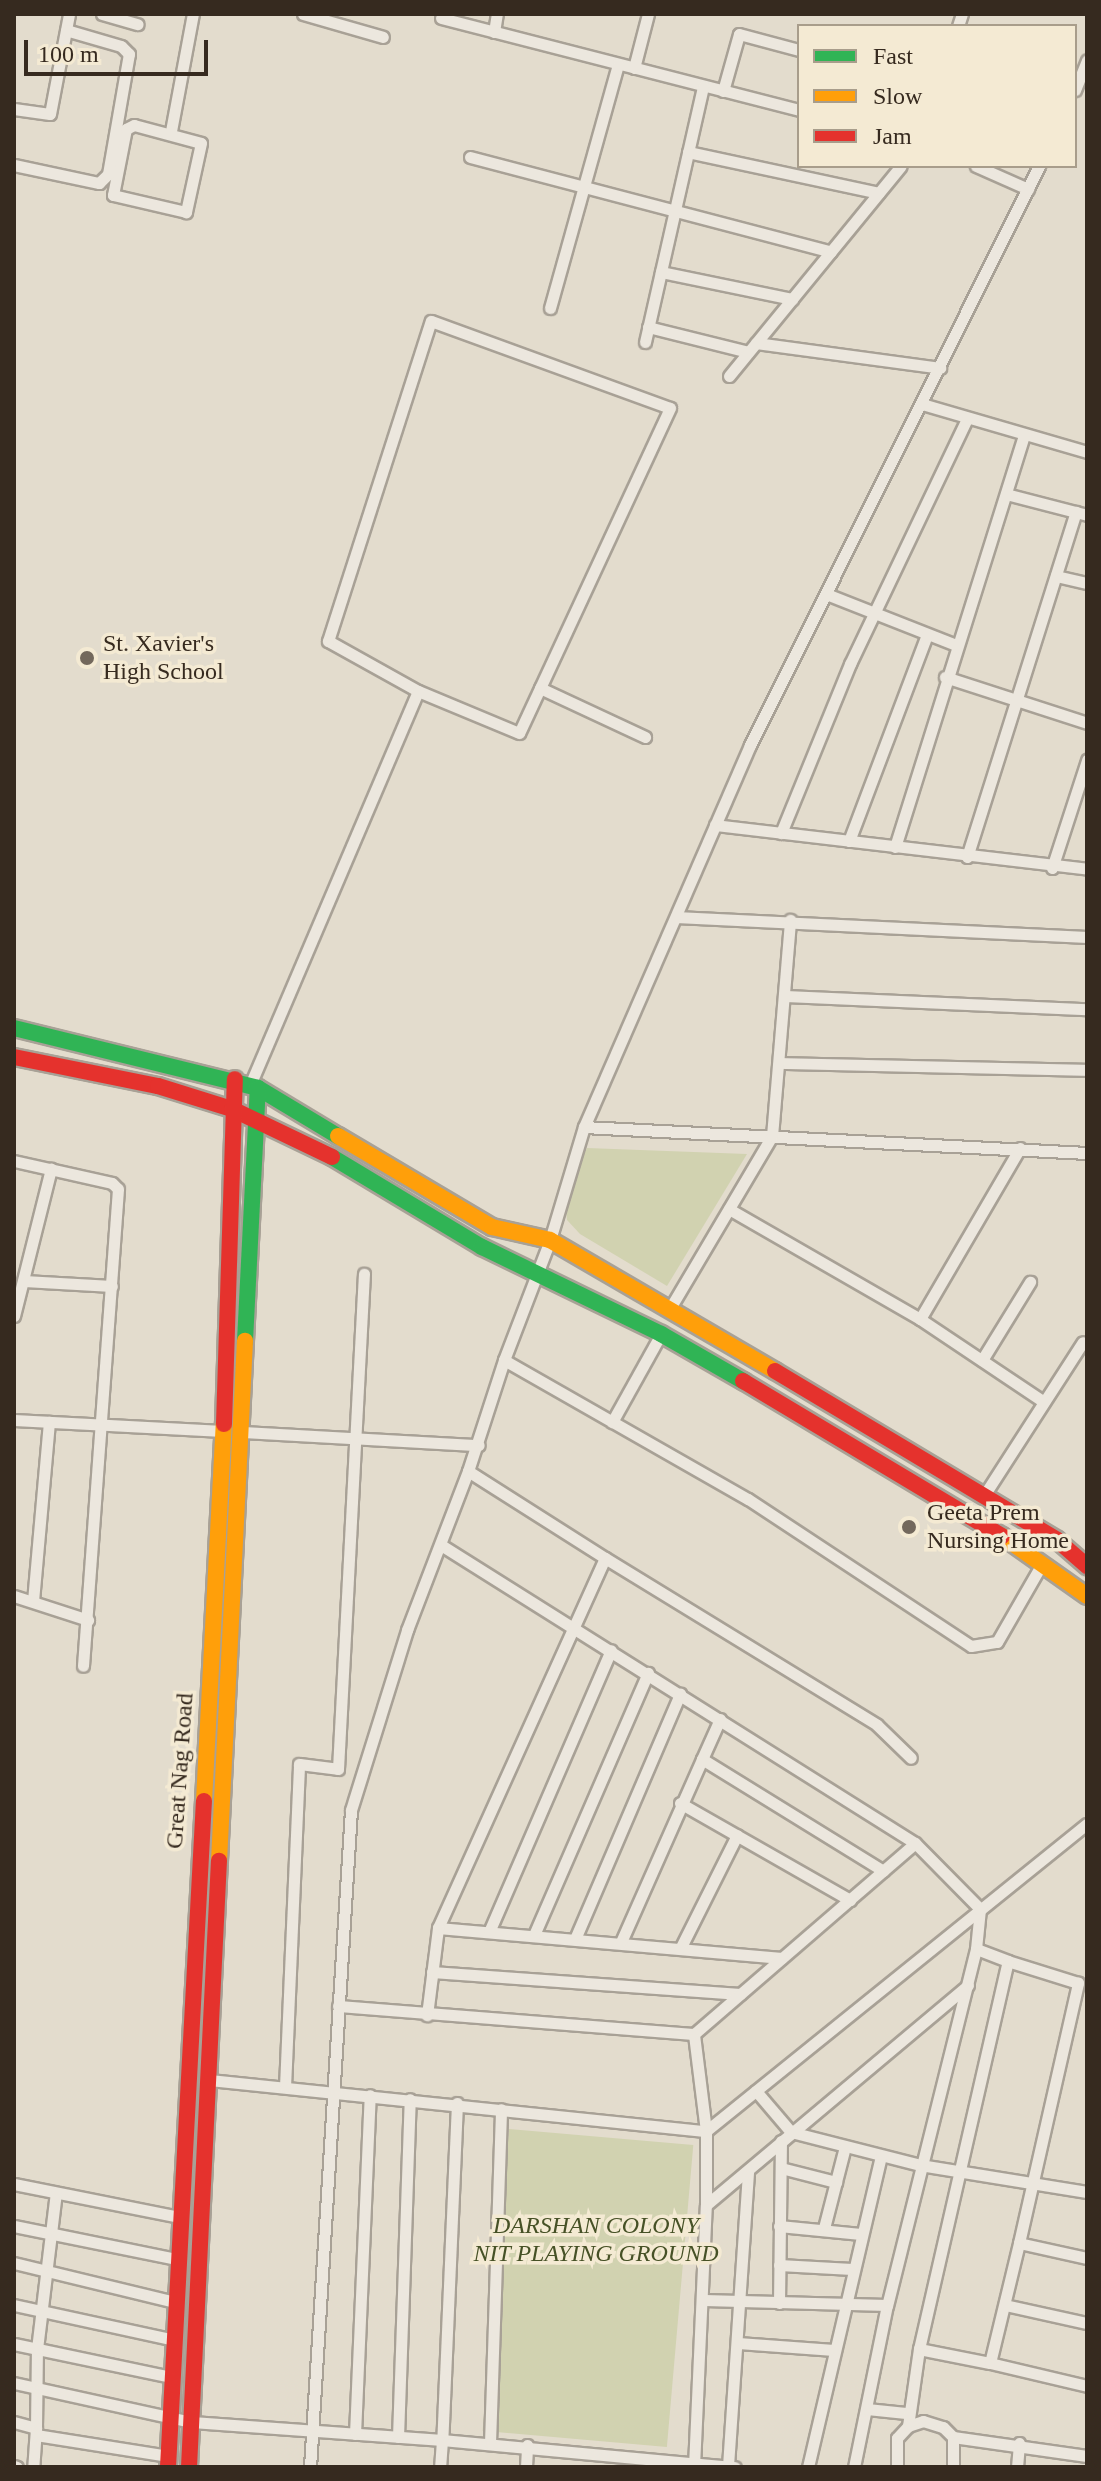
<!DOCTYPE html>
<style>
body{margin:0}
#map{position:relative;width:1101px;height:2481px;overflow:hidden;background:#e3dccd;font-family:"Times New Roman",serif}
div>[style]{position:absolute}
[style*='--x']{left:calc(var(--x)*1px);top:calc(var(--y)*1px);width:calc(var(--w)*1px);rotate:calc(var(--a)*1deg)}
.green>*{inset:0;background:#d1d2b0;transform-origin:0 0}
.roads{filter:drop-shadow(2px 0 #a8a196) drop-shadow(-2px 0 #a8a196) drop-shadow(0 2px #a8a196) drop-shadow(0 -2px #a8a196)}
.street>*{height:11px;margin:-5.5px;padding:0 5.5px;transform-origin:5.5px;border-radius:5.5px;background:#ece7de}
.fast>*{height:16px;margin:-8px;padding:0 8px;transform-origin:8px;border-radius:8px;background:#30b455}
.slow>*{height:16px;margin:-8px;padding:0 8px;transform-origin:8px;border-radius:8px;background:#ff9f0a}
.jam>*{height:16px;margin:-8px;padding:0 8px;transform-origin:8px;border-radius:8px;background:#e5322d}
.dots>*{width:22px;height:22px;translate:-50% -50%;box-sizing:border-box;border:4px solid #f4ead3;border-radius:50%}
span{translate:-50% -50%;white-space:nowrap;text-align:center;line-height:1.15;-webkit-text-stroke:7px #f4ead3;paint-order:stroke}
.poi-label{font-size:24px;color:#362a1f}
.left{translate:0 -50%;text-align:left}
.street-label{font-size:24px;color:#362a1f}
.park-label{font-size:24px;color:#465126;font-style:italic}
.frame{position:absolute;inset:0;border:16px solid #362a1f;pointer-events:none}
.legend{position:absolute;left:797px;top:24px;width:280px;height:144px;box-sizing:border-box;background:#f4ead3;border:2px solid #a89d8b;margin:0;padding:10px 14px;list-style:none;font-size:24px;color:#362a1f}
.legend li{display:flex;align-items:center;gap:16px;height:40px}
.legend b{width:40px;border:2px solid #a89d8b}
.scale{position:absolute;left:24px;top:40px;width:184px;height:36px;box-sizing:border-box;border:4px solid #362a1f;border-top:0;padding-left:10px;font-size:24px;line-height:28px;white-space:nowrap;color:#362a1f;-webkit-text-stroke:6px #f4ead3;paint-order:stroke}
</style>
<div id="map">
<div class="green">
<div style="clip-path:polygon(587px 1148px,747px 1154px,667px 1286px,580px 1234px,567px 1220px,564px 1192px)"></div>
<div style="left:509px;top:2129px;width:185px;height:303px;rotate:5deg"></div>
</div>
<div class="roads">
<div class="street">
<div style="--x:102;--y:14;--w:37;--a:16"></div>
<div style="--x:303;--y:14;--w:83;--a:16"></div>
<div style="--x:441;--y:18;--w:370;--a:14.4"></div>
<div style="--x:958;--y:26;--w:13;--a:-72"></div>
<div style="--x:494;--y:32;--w:18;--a:-81"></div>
<div style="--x:634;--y:68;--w:56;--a:-75.5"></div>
<div style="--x:1075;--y:90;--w:32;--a:-68"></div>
<div style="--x:723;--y:91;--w:59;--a:-74.3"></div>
<div style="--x:739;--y:34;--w:62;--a:14.9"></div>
<div style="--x:14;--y:109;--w:36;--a:8"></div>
<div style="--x:50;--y:114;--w:102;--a:-79.2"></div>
<div style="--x:134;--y:125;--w:69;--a:15"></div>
<div style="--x:201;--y:143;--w:71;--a:102.3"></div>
<div style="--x:186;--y:212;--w:75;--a:-166.9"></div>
<div style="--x:113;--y:195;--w:67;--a:-78.9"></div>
<div style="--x:126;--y:129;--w:9;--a:-27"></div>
<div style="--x:171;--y:131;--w:119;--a:-79.4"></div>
<div style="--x:688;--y:152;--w:195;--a:12.1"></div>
<div style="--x:470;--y:157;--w:373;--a:14.7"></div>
<div style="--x:14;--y:165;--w:87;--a:12"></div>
<div style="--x:99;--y:183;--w:13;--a:-45"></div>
<div style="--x:108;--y:174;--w:122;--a:-80.1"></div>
<div style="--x:129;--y:54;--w:11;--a:-135"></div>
<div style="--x:121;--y:46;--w:57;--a:-163.8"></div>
<div style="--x:976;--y:166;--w:57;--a:23.9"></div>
<div style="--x:661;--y:272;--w:134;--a:11.6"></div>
<div style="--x:550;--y:308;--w:253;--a:-74.4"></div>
<div style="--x:431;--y:321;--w:254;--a:20"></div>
<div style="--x:670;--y:408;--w:358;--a:114.9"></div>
<div style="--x:519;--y:733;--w:109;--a:-157.4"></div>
<div style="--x:418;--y:691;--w:103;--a:-150.9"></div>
<div style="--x:328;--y:641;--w:336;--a:-72.2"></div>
<div style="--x:648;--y:327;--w:103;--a:14"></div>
<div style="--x:645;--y:342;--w:262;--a:-77.2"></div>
<div style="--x:756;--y:343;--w:186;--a:7.7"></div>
<div style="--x:729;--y:376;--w:271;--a:-50.7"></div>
<div style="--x:922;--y:404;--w:172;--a:16.2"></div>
<div style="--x:1006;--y:494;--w:84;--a:14.5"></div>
<div style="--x:1056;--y:576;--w:32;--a:13"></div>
<div style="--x:826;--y:594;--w:140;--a:21.4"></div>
<div style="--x:945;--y:677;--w:149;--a:17.9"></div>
<div style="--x:540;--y:688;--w:116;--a:25"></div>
<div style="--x:715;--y:825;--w:375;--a:6.7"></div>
<div style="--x:781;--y:833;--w:183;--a:-67.8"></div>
<div style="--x:850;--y:664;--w:272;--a:-64.5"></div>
<div style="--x:849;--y:841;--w:220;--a:-69.3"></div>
<div style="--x:895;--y:847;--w:431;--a:-72.6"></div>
<div style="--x:967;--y:857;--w:362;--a:-72.5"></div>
<div style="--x:1052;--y:868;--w:114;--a:-72"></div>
<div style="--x:676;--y:917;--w:411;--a:2.8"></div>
<div style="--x:785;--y:996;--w:302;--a:2.5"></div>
<div style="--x:781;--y:1063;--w:306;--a:1.3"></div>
<div style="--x:250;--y:1085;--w:428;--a:-66.9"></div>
<div style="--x:584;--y:1127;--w:504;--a:2.96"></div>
<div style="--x:14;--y:1161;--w:100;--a:12.7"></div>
<div style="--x:112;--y:1183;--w:8;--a:45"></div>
<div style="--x:118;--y:1189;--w:478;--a:94.2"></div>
<div style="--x:729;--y:1209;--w:220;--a:29.9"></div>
<div style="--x:920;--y:1319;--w:149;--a:33.8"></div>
<div style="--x:24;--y:1281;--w:88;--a:3.3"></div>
<div style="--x:669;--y:1310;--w:202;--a:-59.4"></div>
<div style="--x:772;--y:1136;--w:217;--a:-85.2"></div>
<div style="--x:14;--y:1316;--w:152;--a:-75.9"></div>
<div style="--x:920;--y:1319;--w:198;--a:-59.7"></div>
<div style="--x:504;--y:1360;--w:129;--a:-69"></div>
<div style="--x:550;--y:1240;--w:118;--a:-73.3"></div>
<div style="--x:584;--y:1127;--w:417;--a:-66.5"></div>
<div style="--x:750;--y:745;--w:647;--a:-63.47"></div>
<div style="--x:982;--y:1360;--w:92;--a:-58.4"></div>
<div style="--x:14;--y:1420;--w:209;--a:3"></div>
<div style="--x:612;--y:1422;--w:101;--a:-60.9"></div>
<div style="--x:243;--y:1432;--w:236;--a:3.2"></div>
<div style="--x:468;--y:1471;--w:117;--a:-72"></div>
<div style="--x:504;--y:1360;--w:281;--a:29.7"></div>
<div style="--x:748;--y:1499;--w:267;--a:33.4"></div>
<div style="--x:971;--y:1646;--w:26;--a:-9"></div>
<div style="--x:997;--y:1642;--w:92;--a:-60.1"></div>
<div style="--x:983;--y:1497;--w:184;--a:-57.2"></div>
<div style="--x:441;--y:1545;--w:560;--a:32.16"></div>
<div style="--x:915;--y:1843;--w:93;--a:45.4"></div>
<div style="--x:980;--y:1909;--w:40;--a:95.7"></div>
<div style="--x:976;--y:1949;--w:367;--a:104"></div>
<div style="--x:887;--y:2305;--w:165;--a:101.5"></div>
<div style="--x:605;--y:1558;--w:319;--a:31.5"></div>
<div style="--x:877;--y:1725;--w:47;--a:44.1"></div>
<div style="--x:14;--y:1596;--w:78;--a:18"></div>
<div style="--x:33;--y:1601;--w:180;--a:-84.9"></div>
<div style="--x:720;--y:1719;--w:44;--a:114.2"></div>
<div style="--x:702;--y:1759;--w:213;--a:31.7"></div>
<div style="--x:680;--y:1803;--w:196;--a:29.7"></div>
<div style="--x:438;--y:1928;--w:345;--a:5"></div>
<div style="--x:489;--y:1932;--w:307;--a:-66.6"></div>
<div style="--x:534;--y:1935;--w:286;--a:-66.5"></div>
<div style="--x:575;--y:1939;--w:267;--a:-66.8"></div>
<div style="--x:621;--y:1942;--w:200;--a:-66.1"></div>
<div style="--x:681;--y:1947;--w:125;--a:-63.4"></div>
<div style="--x:432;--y:1972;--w:309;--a:4.1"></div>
<div style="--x:338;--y:2006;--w:357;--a:4.5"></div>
<div style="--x:694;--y:2034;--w:292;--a:-40.8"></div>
<div style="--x:210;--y:2080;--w:499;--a:5.9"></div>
<div style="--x:706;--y:2131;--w:489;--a:-38.9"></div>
<div style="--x:285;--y:2087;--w:323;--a:-87.5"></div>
<div style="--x:299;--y:1764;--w:39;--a:7"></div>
<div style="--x:338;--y:1769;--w:496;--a:-87"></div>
<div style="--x:756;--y:2091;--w:54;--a:49.5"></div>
<div style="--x:791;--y:2132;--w:133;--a:14.3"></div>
<div style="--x:920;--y:2165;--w:169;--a:9.2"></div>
<div style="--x:457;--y:2103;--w:337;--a:92.5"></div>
<div style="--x:442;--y:2440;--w:294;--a:5.3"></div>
<div style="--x:781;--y:2168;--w:57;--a:14.3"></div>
<div style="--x:14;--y:2184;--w:168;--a:11.3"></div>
<div style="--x:706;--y:2205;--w:342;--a:-40"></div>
<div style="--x:14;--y:2226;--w:165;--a:11.5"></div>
<div style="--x:779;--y:2226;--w:82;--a:5.6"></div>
<div style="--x:824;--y:2228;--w:84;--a:-75.5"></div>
<div style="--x:1019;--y:2243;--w:70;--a:12.4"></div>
<div style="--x:14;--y:2263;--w:166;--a:13.6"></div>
<div style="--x:779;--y:2265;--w:73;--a:3.1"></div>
<div style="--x:704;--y:2300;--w:183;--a:1.6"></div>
<div style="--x:779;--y:2303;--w:162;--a:-89.3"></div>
<div style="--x:14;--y:2305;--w:164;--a:12.3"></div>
<div style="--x:1005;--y:2305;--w:84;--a:12.4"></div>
<div style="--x:738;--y:2343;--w:96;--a:4.2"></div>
<div style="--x:14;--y:2344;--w:160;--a:11.9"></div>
<div style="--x:919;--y:2349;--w:72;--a:11.2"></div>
<div style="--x:990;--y:2363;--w:123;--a:-76.4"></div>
<div style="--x:1019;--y:2243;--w:267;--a:-77.2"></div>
<div style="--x:1078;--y:1983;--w:73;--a:-162.6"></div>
<div style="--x:990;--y:2363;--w:100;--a:13.3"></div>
<div style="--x:14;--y:2383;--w:182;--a:12.4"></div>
<div style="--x:192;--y:2422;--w:251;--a:4.1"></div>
<div style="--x:442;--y:2440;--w:27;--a:94"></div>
<div style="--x:867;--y:2409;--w:39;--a:6"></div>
<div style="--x:14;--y:2422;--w:23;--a:15"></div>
<div style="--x:36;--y:2428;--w:39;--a:94"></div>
<div style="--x:908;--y:2426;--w:78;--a:-81.9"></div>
<div style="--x:919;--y:2349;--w:398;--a:-77.1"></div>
<div style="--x:1008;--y:1961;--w:34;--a:-159"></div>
<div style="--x:36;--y:2428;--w:79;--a:-89.3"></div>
<div style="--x:37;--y:2349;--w:157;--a:-83.1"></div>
<div style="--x:355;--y:2434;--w:339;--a:-87.5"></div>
<div style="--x:36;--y:2435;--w:134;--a:9"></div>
<div style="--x:398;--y:2437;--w:338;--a:-88"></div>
<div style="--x:953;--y:2437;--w:135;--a:8.1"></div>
<div style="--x:490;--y:2443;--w:334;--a:-88.1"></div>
<div style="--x:14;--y:2466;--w:3;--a:18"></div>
<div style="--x:694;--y:2466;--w:261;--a:-87.4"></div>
<div style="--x:706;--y:2205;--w:74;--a:-90"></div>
<div style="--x:706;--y:2131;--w:98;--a:-97.1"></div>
<div style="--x:728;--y:2466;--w:296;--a:-86.1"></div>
<div style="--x:310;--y:2467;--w:658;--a:-86.43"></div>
<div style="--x:351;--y:1810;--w:189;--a:-72.7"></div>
<div style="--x:407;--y:1630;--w:170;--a:-69"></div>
<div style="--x:468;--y:1471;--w:162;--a:32.4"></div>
<div style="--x:605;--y:1558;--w:406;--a:114.3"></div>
<div style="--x:438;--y:1928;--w:88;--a:97.2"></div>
<div style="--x:526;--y:2467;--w:22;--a:-87"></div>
<div style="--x:808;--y:2467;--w:319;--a:-76.8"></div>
<div style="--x:897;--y:2467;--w:29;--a:-90"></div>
<div style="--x:897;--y:2438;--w:16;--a:-47"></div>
<div style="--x:908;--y:2426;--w:16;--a:-18"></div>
<div style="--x:923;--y:2421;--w:21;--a:17"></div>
<div style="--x:943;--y:2427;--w:14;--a:45"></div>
<div style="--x:953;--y:2437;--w:30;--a:90"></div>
<div style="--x:1017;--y:2467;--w:24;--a:-85"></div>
</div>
<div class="fast">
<div style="--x:14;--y:1028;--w:251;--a:13.8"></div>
<div style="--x:258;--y:1088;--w:93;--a:31"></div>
<div style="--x:332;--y:1157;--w:175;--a:31"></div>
<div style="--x:482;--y:1247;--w:199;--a:25.9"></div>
<div style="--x:661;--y:1334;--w:95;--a:29.8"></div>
<div style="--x:245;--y:1341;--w:253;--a:-87.1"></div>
</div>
<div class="slow">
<div style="--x:338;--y:1136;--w:179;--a:30.6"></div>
<div style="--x:492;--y:1227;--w:59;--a:12.6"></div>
<div style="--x:550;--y:1240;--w:260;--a:30.2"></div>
<div style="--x:1002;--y:1536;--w:104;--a:35.2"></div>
<div style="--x:204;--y:1801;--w:378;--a:-87"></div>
<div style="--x:219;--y:1861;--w:521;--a:-87.14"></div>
</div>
<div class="jam">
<div style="--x:14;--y:1057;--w:147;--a:11.4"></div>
<div style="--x:158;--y:1086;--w:77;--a:17.3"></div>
<div style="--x:232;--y:1109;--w:111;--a:25.6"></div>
<div style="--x:775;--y:1371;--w:329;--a:30.9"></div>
<div style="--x:1057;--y:1540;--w:40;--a:41"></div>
<div style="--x:743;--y:1381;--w:302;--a:30.9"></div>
<div style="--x:224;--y:1424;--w:345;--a:-88.2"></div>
<div style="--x:168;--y:2467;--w:667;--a:-86.91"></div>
<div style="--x:189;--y:2467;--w:607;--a:-87.17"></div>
</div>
</div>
<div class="dots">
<div style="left:87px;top:658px;background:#73685c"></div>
<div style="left:909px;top:1527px;background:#73685c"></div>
</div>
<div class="poi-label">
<span class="left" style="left:103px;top:658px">St. Xavier's<br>High School</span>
<span class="left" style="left:927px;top:1527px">Geeta Prem<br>Nursing Home</span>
</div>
<div class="street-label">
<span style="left:180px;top:1771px;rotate:-86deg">Great Nag Road</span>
</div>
<div class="park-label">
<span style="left:596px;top:2240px">DARSHAN COLONY<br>NIT PLAYING GROUND</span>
</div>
<div class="frame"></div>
<ul class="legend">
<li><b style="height:10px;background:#30b455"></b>Fast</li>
<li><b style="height:10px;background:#ff9f0a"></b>Slow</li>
<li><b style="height:10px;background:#e5322d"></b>Jam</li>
</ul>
<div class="scale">100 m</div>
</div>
